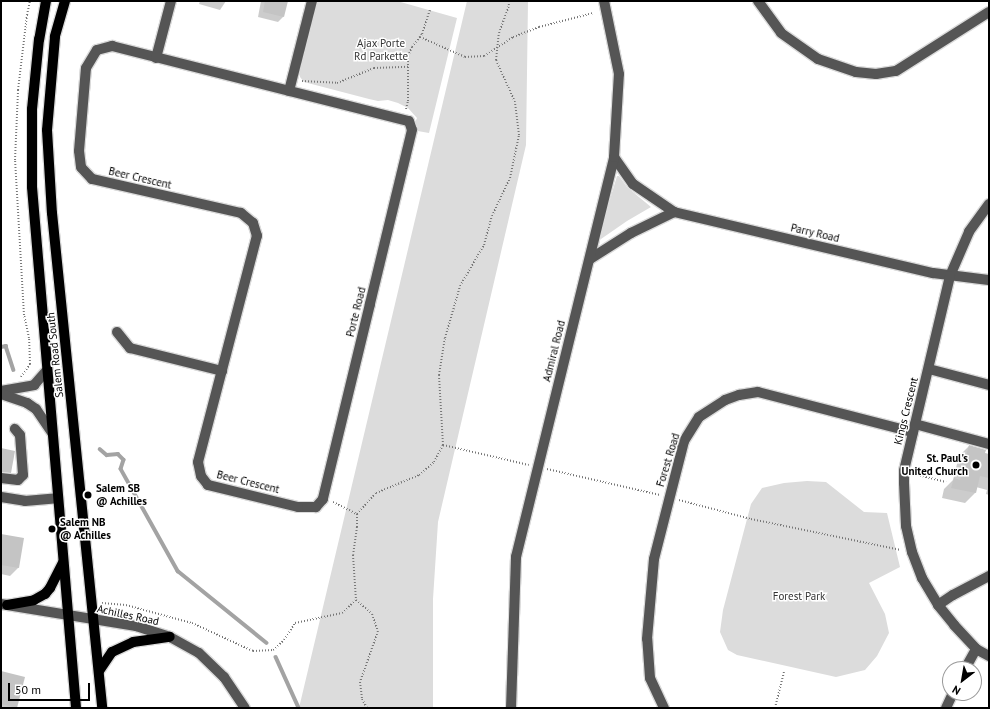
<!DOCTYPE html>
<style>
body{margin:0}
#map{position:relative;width:990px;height:709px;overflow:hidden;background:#fff;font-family:"PT Sans",sans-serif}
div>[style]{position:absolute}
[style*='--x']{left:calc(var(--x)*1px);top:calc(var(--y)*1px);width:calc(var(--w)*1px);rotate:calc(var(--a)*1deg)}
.green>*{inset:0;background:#dcdcdc}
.shadow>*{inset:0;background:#0003}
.stream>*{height:3.5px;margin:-1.75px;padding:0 1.75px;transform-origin:1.75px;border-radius:1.75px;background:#a3a3a3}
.building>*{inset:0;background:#c4c4c4}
.path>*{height:2px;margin-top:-1px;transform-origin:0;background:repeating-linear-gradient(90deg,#777 0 1px,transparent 0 3px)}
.roads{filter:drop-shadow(1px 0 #dbdbdb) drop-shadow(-1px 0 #dbdbdb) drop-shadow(0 1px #dbdbdb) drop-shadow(0 -1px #dbdbdb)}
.minor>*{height:10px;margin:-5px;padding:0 5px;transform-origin:5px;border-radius:5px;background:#555}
.major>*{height:10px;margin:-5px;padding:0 5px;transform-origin:5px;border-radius:5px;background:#000}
.dots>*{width:11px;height:11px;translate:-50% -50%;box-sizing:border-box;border:2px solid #fff;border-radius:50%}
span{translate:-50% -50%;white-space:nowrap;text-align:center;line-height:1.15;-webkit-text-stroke:3px #fff;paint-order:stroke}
.park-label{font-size:11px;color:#333}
.street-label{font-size:11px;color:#000}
.poi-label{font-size:11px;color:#000;font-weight:700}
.right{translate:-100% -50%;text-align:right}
.left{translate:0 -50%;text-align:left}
.frame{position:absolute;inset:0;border:2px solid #000;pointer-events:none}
.north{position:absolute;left:942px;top:661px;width:40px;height:40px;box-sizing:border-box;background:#fff;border:1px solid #999;border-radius:50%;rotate:211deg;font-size:11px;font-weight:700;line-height:16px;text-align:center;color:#000}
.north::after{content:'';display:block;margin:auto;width:14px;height:18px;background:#000;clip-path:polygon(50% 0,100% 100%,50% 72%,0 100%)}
.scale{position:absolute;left:8px;top:683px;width:82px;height:18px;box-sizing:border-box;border:2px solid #000;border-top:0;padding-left:5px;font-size:12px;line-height:14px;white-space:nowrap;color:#000;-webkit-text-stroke:3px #fff;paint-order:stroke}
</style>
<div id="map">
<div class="green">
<div style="clip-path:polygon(317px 1px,397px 1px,457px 18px,429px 133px,412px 130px,417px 118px,408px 108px,398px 103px,388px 100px,378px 101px,369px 99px,304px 82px,300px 77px,300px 72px)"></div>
<div style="clip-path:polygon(467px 1px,528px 1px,526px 145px,438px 522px,433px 599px,433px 708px,299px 708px)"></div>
<div style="clip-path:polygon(617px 176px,619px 176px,627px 187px,651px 207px,627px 221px,601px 239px,599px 236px)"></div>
<div style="clip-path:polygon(807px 481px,826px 482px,864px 512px,887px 513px,900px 567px,869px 583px,885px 614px,889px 633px,877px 656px,865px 670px,836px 677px,737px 655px,728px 650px,720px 632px,723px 610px,751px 504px,762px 488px,784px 483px)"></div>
</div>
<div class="shadow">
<div style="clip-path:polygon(200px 1px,226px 1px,220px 10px,199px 4px)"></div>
<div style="clip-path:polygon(261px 1px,287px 1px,283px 17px,278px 22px,258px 17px)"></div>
<div style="clip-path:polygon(969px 446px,989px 455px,989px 495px,986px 494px,987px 490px,976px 487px,975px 493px,965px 503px,942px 498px,944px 489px,953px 480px,959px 456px)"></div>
<div style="clip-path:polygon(1px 449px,10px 472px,3px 480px,1px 480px)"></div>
<div style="clip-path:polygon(1px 536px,23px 539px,18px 568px,10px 576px,1px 574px)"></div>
<div style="clip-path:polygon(1px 672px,16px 707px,15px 708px,1px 708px)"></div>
</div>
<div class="stream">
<div style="--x:1;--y:347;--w:5;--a:-11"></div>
<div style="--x:6;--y:346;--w:25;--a:72"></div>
<div style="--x:100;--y:449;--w:9;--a:41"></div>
<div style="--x:107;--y:455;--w:11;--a:-5"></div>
<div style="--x:118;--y:454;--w:8;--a:45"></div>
<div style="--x:124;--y:460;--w:9;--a:108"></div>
<div style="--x:121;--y:469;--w:117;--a:60.8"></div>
<div style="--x:178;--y:571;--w:114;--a:39"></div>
<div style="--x:276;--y:657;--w:56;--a:65.7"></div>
</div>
<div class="building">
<div style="clip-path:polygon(265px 1px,288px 1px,284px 17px,263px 12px)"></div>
<div style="clip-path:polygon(969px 445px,986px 450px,985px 453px,989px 454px,989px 478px,980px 476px,976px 493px,951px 488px,954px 478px,960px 480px)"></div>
<div style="clip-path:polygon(1px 448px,15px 451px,11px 473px,1px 472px)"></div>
<div style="clip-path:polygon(1px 534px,24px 538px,19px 568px,1px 565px)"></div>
<div style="clip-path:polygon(1px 671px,25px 677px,17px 708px,1px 704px)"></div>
</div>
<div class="path">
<div style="--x:420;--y:37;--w:49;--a:24"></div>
<div style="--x:465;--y:57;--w:19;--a:-3"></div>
<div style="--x:484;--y:56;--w:35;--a:-33"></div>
<div style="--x:513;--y:37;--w:28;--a:-21"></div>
<div style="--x:539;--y:27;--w:56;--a:-14.5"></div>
<div style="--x:302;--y:81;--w:35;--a:3"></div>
<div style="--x:337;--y:83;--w:40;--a:-22"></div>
<div style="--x:374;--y:68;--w:34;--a:-2"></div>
<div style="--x:406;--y:109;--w:8;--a:-76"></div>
<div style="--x:408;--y:101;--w:45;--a:-90"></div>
<div style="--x:408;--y:56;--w:10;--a:-66"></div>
<div style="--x:412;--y:47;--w:16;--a:-52"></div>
<div style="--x:422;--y:34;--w:26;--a:-72"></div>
<div style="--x:21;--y:377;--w:16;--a:-55"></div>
<div style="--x:30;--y:364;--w:26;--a:-92"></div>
<div style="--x:29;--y:338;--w:24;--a:-102"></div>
<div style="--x:24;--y:315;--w:155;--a:-93.3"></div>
<div style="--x:15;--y:160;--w:70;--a:-87.5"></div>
<div style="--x:18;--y:90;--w:76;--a:-83.2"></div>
<div style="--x:27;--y:15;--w:14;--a:-78"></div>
<div style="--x:443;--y:445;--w:88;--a:13.1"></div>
<div style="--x:547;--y:469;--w:116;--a:13"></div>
<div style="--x:914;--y:474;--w:33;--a:14"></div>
<div style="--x:679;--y:500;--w:74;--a:14.8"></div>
<div style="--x:751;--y:519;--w:153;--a:11.7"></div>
<div style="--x:333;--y:502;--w:27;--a:27"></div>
<div style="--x:357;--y:514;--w:13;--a:90"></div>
<div style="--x:357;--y:527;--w:28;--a:98"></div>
<div style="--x:353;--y:555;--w:45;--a:86.2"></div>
<div style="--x:357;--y:514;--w:28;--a:-48"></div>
<div style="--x:376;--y:493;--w:47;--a:-22.7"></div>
<div style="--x:419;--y:475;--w:20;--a:-41"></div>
<div style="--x:434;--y:462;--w:19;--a:-62"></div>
<div style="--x:443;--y:445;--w:70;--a:-93.3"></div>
<div style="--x:439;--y:375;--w:37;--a:-81"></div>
<div style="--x:445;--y:338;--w:54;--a:-73.9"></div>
<div style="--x:460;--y:286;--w:48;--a:-59.7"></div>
<div style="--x:484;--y:245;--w:30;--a:-75"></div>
<div style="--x:492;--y:216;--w:42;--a:-64.7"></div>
<div style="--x:510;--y:178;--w:44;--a:-78.2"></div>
<div style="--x:519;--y:135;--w:33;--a:-97"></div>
<div style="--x:515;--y:102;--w:46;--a:-114.3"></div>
<div style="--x:496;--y:60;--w:27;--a:-84"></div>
<div style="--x:499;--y:33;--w:30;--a:-70"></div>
<div style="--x:509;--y:5;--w:4;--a:-104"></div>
<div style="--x:102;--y:603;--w:24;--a:5"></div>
<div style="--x:126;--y:605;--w:68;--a:15.3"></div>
<div style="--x:192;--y:623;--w:67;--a:24.7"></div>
<div style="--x:253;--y:651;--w:20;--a:-3"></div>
<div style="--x:273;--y:650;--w:15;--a:-42"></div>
<div style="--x:284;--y:640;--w:20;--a:-57"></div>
<div style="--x:295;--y:623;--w:48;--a:-12"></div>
<div style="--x:342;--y:613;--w:19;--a:-43"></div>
<div style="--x:356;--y:600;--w:21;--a:41"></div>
<div style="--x:372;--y:614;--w:18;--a:71"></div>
<div style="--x:378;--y:631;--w:54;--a:109.4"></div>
<div style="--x:360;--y:682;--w:17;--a:83"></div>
<div style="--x:362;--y:699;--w:10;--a:61"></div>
<div style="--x:775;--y:708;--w:37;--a:-76"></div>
</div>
<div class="roads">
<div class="minor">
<div style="--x:758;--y:1;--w:39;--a:54"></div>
<div style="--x:781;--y:33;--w:45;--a:35.1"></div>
<div style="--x:818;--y:59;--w:40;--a:18.9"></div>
<div style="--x:856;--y:72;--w:20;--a:6"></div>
<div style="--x:876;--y:74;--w:20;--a:-9"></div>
<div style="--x:896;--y:71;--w:110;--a:-32.4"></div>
<div style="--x:112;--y:46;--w:306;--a:14.2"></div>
<div style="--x:409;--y:121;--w:9;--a:72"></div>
<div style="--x:412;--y:130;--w:179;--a:103.6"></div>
<div style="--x:370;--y:304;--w:201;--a:103.6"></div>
<div style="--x:323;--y:499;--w:11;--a:131"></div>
<div style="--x:316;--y:507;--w:18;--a:180"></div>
<div style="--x:298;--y:507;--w:93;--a:-166.3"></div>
<div style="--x:208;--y:485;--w:11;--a:-128"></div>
<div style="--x:201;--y:476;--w:14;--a:-102"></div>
<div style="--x:198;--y:462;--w:234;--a:-75.4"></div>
<div style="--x:257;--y:236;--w:14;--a:-107"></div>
<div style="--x:253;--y:223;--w:16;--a:-140"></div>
<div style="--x:241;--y:213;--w:153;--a:-167.1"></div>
<div style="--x:92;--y:179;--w:16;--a:-133"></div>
<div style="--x:81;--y:167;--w:16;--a:-97"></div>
<div style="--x:79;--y:151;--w:83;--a:-85.2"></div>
<div style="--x:86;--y:68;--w:21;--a:-59"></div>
<div style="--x:97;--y:50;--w:16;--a:-15"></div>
<div style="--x:156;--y:58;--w:59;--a:-75.3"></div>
<div style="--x:289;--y:91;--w:93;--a:-75.7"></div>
<div style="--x:614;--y:157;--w:33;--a:55"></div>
<div style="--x:633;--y:184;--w:50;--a:34.3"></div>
<div style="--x:674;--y:212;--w:266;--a:13.3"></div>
<div style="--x:933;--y:273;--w:56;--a:7.1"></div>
<div style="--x:989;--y:204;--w:34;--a:126"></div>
<div style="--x:969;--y:232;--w:48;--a:113.4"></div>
<div style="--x:950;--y:276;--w:200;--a:103.3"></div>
<div style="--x:904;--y:471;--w:12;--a:90"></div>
<div style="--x:904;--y:483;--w:43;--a:87.3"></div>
<div style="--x:906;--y:526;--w:27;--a:77"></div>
<div style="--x:912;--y:552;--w:28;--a:69"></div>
<div style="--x:922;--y:578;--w:31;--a:59"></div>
<div style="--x:938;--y:605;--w:26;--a:51"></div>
<div style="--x:954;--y:625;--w:33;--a:47"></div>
<div style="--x:976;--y:649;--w:15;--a:28"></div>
<div style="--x:590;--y:259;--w:49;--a:-32.4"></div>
<div style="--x:631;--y:233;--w:48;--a:-26"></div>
<div style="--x:117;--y:332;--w:21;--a:51"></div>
<div style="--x:130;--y:348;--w:95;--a:14"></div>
<div style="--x:929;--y:369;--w:62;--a:14.9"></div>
<div style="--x:1;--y:391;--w:34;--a:-10"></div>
<div style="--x:34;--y:385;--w:20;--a:-49"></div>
<div style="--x:1;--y:394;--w:28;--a:19"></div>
<div style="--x:27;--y:403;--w:11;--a:34"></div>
<div style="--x:36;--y:409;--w:29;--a:56"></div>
<div style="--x:915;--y:424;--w:77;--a:15.1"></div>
<div style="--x:1;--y:478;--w:17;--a:7"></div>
<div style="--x:18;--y:480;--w:7;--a:-45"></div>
<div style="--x:23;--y:475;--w:40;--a:-94.3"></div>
<div style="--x:20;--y:435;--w:8;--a:-130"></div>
<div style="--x:1;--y:497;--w:24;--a:9"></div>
<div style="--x:25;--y:501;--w:32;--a:-5"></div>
<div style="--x:1;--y:604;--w:137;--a:9.3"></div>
<div style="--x:136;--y:626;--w:36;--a:18"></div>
<div style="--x:170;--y:637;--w:33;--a:29"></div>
<div style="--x:199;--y:653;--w:35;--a:44"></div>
<div style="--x:224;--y:677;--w:37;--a:56"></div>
<div style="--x:938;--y:605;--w:18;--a:-34"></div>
<div style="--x:953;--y:595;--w:41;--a:-27.8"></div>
<div style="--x:965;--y:669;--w:23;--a:-61"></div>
<div style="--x:511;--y:708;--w:151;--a:-88.1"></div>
<div style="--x:516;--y:557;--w:412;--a:-76.2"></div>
<div style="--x:614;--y:157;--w:83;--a:-86.6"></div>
<div style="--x:619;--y:74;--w:75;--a:-101.6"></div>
<div style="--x:664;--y:708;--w:33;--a:-115"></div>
<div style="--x:650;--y:678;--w:39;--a:-94"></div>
<div style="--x:647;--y:639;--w:80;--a:-85"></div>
<div style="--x:654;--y:559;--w:122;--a:-75.7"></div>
<div style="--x:684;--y:441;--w:28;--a:-58"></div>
<div style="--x:699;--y:417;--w:31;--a:-33"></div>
<div style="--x:725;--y:400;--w:15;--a:-20"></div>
<div style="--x:739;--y:395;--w:19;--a:-9"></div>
<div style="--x:758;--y:392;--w:160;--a:14.5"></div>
<div style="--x:946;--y:708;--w:17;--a:-65"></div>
</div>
<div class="major">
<div style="--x:46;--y:1;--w:39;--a:100"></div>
<div style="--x:39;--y:39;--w:70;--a:95.7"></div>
<div style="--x:32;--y:109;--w:78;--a:90"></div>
<div style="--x:32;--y:187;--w:523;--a:85.17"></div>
<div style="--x:65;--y:1;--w:37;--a:106"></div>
<div style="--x:55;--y:37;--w:93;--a:94.9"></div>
<div style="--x:47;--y:130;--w:83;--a:86.6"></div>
<div style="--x:52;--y:213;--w:498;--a:84.2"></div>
<div style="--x:7;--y:605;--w:27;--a:-10"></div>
<div style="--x:34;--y:600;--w:13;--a:-29"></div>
<div style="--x:45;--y:594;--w:8;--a:-50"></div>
<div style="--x:50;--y:588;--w:29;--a:-63"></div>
<div style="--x:99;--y:671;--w:23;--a:-56"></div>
<div style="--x:112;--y:652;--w:23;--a:-25"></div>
<div style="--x:133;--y:642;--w:37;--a:-8"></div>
</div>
</div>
<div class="dots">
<div style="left:976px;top:465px;background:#000"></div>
<div style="left:88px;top:495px;background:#000"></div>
<div style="left:52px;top:529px;background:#000"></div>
</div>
<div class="park-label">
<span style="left:381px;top:50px">Ajax Porte<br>Rd Parkette</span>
<span style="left:799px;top:596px">Forest Park</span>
</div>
<div class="street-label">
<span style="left:140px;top:178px;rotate:13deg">Beer Crescent</span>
<span style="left:815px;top:233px;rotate:13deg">Parry Road</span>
<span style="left:356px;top:312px;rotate:-76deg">Porte Road</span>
<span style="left:554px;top:351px;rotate:-76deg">Admiral Road</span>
<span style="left:55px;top:355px;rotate:-96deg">Salem Road South</span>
<span style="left:906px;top:411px;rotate:-76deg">Kings Crescent</span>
<span style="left:668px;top:460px;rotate:-73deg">Forest Road</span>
<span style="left:248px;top:482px;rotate:14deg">Beer Crescent</span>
<span style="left:128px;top:615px;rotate:12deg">Achilles Road</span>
</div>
<div class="poi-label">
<span class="right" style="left:968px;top:465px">St. Paul's<br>United Church</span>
<span class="left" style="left:96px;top:495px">Salem SB<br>@ Achilles</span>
<span class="left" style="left:60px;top:529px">Salem NB<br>@ Achilles</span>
</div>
<div class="frame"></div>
<div class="north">N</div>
<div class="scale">50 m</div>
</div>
